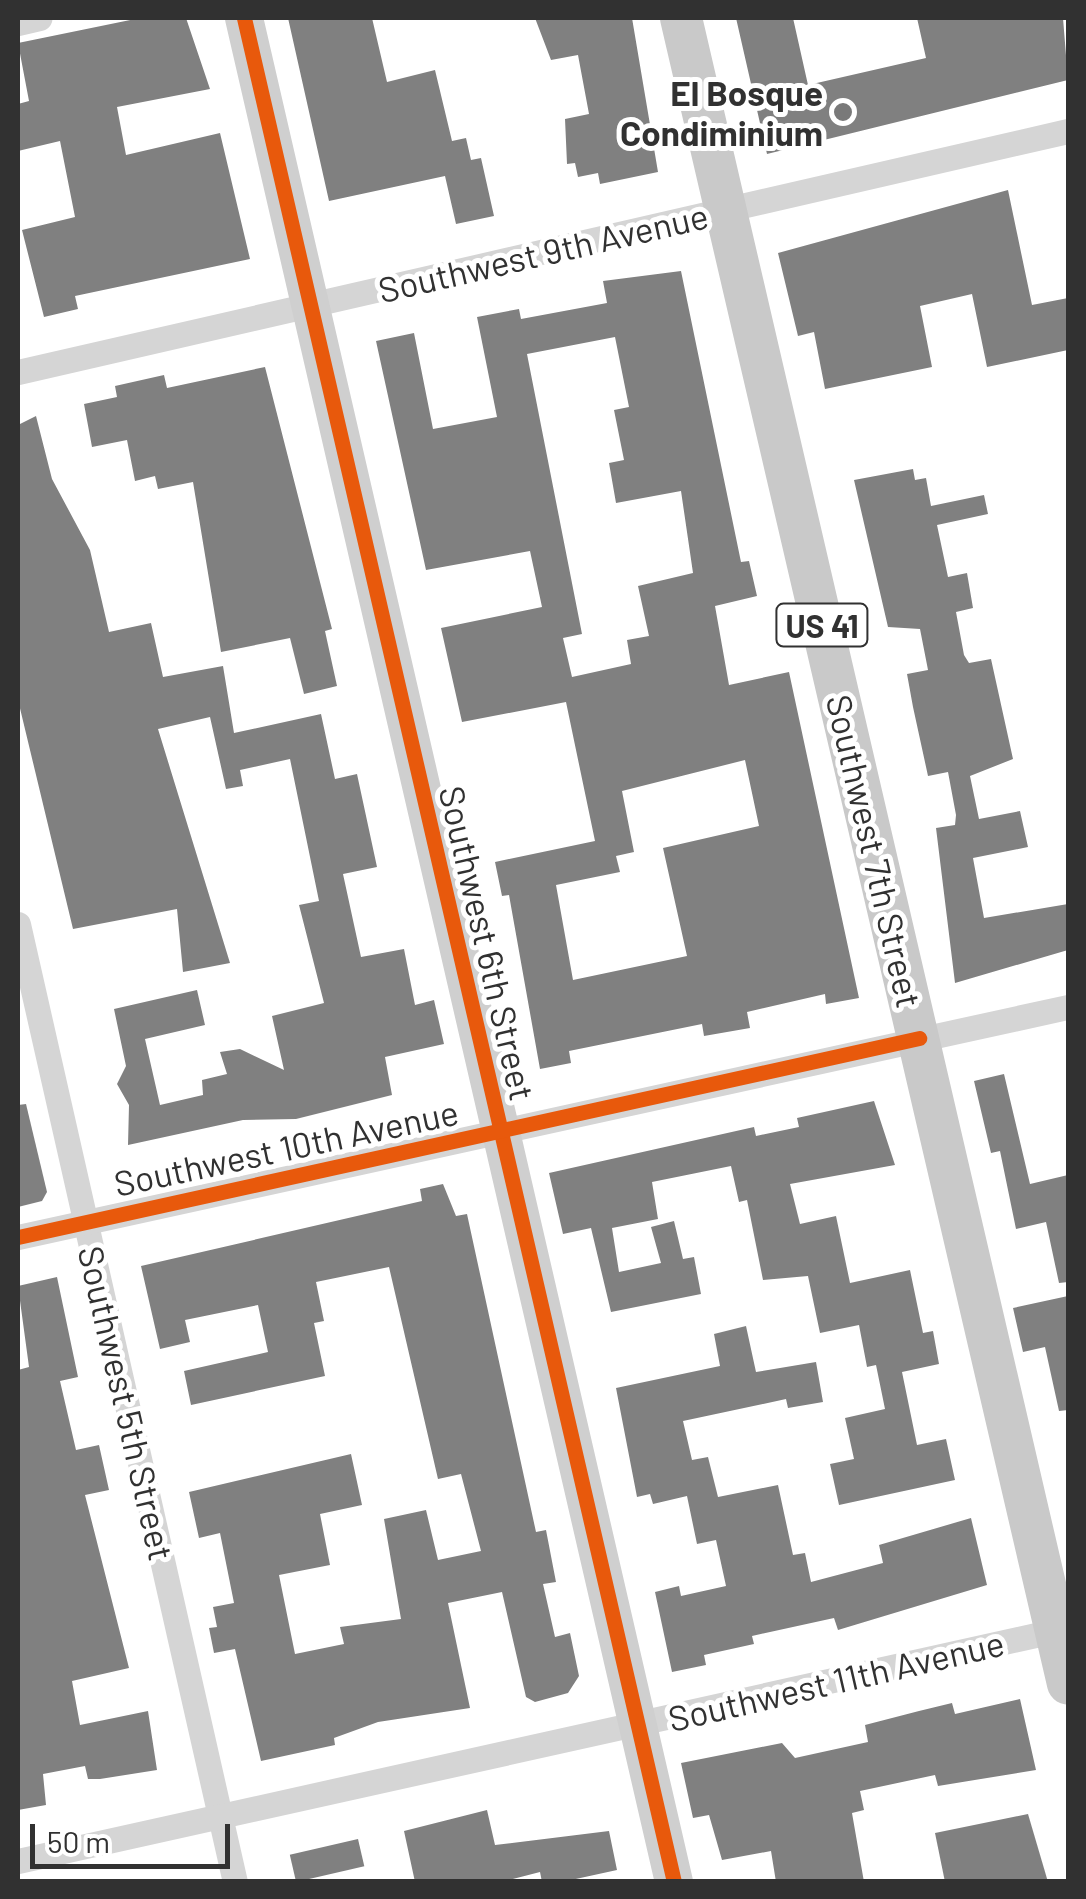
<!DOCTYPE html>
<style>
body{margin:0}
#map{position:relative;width:1086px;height:1899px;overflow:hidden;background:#fff;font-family:Barlow,sans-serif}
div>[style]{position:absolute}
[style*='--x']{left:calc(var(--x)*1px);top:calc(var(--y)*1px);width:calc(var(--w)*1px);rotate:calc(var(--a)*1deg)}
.building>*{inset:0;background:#808080;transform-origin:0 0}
.street>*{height:25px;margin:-12.5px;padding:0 12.5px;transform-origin:12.5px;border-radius:12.5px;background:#d5d5d5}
.secondary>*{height:38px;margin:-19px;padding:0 19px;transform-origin:19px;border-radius:19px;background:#cfcfcf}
.primary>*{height:42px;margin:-21px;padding:0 21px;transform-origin:21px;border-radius:21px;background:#c9c9c9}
.cycleway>*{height:15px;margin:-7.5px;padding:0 7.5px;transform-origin:7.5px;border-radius:7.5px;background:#e8590c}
.dots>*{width:28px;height:28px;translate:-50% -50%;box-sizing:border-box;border:5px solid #fff;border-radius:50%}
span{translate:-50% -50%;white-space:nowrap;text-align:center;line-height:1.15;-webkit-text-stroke:10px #fff;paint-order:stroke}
.shield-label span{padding:2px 8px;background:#fff;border:2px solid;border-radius:8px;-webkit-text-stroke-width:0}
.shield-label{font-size:32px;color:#313131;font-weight:700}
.poi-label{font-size:35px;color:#313131;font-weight:700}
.right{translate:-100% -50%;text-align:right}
.street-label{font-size:35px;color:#313131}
.frame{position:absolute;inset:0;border:20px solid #313131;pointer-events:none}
.scale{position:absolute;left:30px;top:1824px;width:200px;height:45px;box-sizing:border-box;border:5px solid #313131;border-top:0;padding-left:12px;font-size:30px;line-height:35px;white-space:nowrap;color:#313131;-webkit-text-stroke:8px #fff;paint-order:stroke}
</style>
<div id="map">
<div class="building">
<div style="clip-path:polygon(140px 18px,186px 18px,210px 89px,117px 107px,126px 155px,220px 133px,250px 259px,75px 296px,78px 309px,44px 317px,22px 230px,75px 217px,60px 141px,18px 151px,18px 104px,29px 101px,18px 43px)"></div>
<div style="clip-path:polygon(288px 18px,372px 18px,387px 82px,435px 70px,452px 141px,466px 138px,471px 160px,481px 158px,494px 216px,456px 224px,445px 176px,329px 201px)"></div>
<div style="clip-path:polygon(535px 18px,632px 18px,658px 172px,600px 184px,598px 173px,578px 177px,575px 163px,567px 164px,565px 119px,589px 114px,578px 55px,551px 60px)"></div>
<div style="clip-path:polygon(736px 18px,793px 18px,808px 85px,926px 58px,917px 18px,1063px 18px,1068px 80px,767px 154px)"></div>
<div style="clip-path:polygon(1008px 190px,1032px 305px,1068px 298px,1068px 350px,987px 367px,972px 294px,920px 306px,932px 367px,825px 389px,814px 332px,798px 336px,778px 253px)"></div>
<div style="clip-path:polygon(evenodd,681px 271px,741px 562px,749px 561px,757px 596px,715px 606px,729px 685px,789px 672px,859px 998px,826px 1004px,825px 994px,747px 1012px,750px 1028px,704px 1036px,702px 1024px,569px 1051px,571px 1063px,540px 1069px,509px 895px,502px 896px,495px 862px,595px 841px,566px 702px,462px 722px,441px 628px,542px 607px,530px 551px,426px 570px,376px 341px,414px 333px,433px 429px,497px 417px,477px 317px,519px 309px,521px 319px,607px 303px,603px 281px,681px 271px,615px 337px,629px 407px,614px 410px,624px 460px,609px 463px,616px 503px,681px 491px,693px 573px,638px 586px,649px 636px,627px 640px,631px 664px,572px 677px,563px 638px,582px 634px,527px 354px,615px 337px,681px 271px,745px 760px,759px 826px,663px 848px,687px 956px,573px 980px,556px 885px,620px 872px,616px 856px,634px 852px,622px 791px,745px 760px)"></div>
<div style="clip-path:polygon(265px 367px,332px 629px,325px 631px,337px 686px,304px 694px,290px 638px,221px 652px,193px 482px,158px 489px,155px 476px,135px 481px,127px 440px,92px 447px,84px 404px,117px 397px,115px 386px,164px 375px,167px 388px)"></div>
<div style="clip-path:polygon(36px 416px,52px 479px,90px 550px,109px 632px,151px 623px,163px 677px,223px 666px,234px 733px,321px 714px,335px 779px,357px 774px,377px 867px,343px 874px,361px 957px,404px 949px,415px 1005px,434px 1000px,444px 1044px,385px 1057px,392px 1095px,296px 1119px,243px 1120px,128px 1145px,129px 1105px,117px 1084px,126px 1066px,114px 1009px,197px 990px,205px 1025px,145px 1039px,160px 1105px,203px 1095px,202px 1080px,227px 1074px,220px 1052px,240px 1049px,284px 1070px,272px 1016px,324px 1003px,299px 905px,319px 901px,290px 759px,240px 770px,243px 786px,226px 789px,210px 717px,158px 729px,230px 963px,183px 972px,177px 909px,73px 929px,18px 700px,18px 425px)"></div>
<div style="clip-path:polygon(913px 469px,915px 480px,926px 478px,931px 506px,984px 495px,988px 514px,937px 525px,948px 577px,967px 573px,973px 608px,956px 612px,964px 655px,969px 663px,991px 659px,1013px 759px,970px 776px,979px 819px,1020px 811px,1028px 847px,973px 858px,984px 918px,1068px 904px,1068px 950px,955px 983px,936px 828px,955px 825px,956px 815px,948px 772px,928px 776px,913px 707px,907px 674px,928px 670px,920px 629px,888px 627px,854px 480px)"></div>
<div style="clip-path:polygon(1004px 1074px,1030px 1184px,1068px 1175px,1068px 1282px,1059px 1283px,1046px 1222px,1016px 1229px,1000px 1151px,991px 1153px,974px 1081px)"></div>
<div style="clip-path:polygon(874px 1101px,895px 1165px,790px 1184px,800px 1224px,836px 1216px,850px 1283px,910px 1270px,923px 1333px,933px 1331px,939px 1364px,902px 1372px,917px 1445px,946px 1439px,955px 1480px,839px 1505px,830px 1464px,854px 1459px,845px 1418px,885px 1409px,876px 1365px,867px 1367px,859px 1325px,820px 1333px,808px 1276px,763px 1280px,747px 1200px,739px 1202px,731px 1166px,652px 1182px,658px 1219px,612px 1228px,619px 1272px,661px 1263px,651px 1227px,674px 1221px,683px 1259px,694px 1257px,701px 1294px,611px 1312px,591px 1228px,563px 1234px,549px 1173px,754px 1127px,756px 1136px,799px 1127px,797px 1118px)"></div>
<div style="clip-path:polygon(26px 1104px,47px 1192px,42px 1201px,18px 1207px,18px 1105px)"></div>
<div style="clip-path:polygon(443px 1184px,456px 1216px,467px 1214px,536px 1532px,546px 1530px,556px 1582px,543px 1584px,555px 1637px,570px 1633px,579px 1676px,568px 1693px,535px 1702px,526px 1697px,502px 1592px,448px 1603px,470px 1708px,378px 1722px,334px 1738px,335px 1745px,261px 1761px,235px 1649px,214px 1653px,209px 1628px,217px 1627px,213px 1607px,234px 1603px,220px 1533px,199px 1538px,189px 1492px,351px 1454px,362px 1505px,320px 1514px,330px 1565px,279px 1575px,295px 1654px,344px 1644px,340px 1627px,401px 1619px,384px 1519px,426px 1510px,438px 1560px,481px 1551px,461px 1474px,438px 1479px,389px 1267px,316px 1282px,324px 1321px,314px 1323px,325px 1376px,191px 1405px,184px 1371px,268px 1352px,258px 1305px,185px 1320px,190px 1342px,160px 1349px,141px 1266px,422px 1201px,420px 1189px)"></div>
<div style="clip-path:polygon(57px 1277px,78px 1377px,60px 1381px,76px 1450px,99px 1445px,109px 1490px,85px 1495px,129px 1668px,72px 1681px,80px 1725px,148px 1711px,157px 1770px,100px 1779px,88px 1779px,85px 1766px,43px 1774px,46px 1805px,18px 1810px,18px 1370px,29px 1367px,18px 1286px)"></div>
<div style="clip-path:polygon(1068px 1296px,1068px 1410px,1059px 1411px,1045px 1347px,1023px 1352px,1013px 1308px)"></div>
<div style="clip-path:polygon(746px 1326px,756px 1372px,816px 1362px,823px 1402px,788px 1408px,786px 1399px,683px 1421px,692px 1460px,708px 1457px,718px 1497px,778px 1485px,793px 1555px,805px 1553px,811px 1582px,883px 1563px,879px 1545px,971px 1518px,987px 1585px,838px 1630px,834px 1618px,752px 1636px,754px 1644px,704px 1655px,706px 1665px,672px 1672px,655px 1592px,679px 1586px,681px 1596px,726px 1586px,716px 1540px,697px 1544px,687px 1496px,653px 1504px,650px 1494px,637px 1497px,616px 1388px,720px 1366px,714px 1334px)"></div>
<div style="clip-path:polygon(1020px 1699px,1036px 1770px,938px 1786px,935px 1775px,860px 1791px,864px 1810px,852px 1813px,864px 1882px,776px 1882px,771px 1851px,722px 1860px,709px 1815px,693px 1818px,681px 1763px,782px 1743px,795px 1758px,868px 1742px,865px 1725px,919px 1711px,952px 1703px,955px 1714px)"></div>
<div style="clip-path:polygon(487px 1810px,495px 1845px,609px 1831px,617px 1870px,562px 1882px,542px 1882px,540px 1872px,501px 1882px,415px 1882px,404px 1831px)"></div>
<div style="clip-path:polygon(1028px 1814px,1048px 1882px,945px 1882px,935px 1833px)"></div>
<div style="left:358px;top:1839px;width:28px;height:70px;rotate:77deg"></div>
</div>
<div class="street">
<div style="--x:18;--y:23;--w:22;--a:-13"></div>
<div style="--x:18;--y:372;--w:1077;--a:-12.93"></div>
<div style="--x:18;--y:924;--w:982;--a:77.24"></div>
<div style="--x:18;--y:1237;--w:1075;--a:-12.36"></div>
<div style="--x:18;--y:1861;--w:1075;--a:-12.52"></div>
</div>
<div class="secondary">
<div style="--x:244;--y:18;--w:1913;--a:77.01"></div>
</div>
<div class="primary">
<div style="--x:681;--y:18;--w:1710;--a:76.92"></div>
</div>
<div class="cycleway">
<div style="--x:244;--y:18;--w:1913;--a:77.01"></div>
<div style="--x:18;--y:1237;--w:923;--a:-12.45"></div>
</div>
<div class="dots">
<div style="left:843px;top:112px;background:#797979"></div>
</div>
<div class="shield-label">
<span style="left:822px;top:625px">US 41</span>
</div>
<div class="poi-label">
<span class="right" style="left:823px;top:112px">El Bosque<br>Condiminium</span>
</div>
<div class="street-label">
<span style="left:543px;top:252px;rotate:-13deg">Southwest 9th Avenue</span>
<span style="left:875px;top:851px;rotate:77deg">Southwest 7th Street</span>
<span style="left:488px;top:943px;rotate:77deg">Southwest 6th Street</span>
<span style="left:286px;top:1147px;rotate:-12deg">Southwest 10th Avenue</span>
<span style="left:127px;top:1403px;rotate:77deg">Southwest 5th Street</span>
<span style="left:836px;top:1680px;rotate:-13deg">Southwest 11th Avenue</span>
</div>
<div class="frame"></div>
<div class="scale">50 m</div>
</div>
